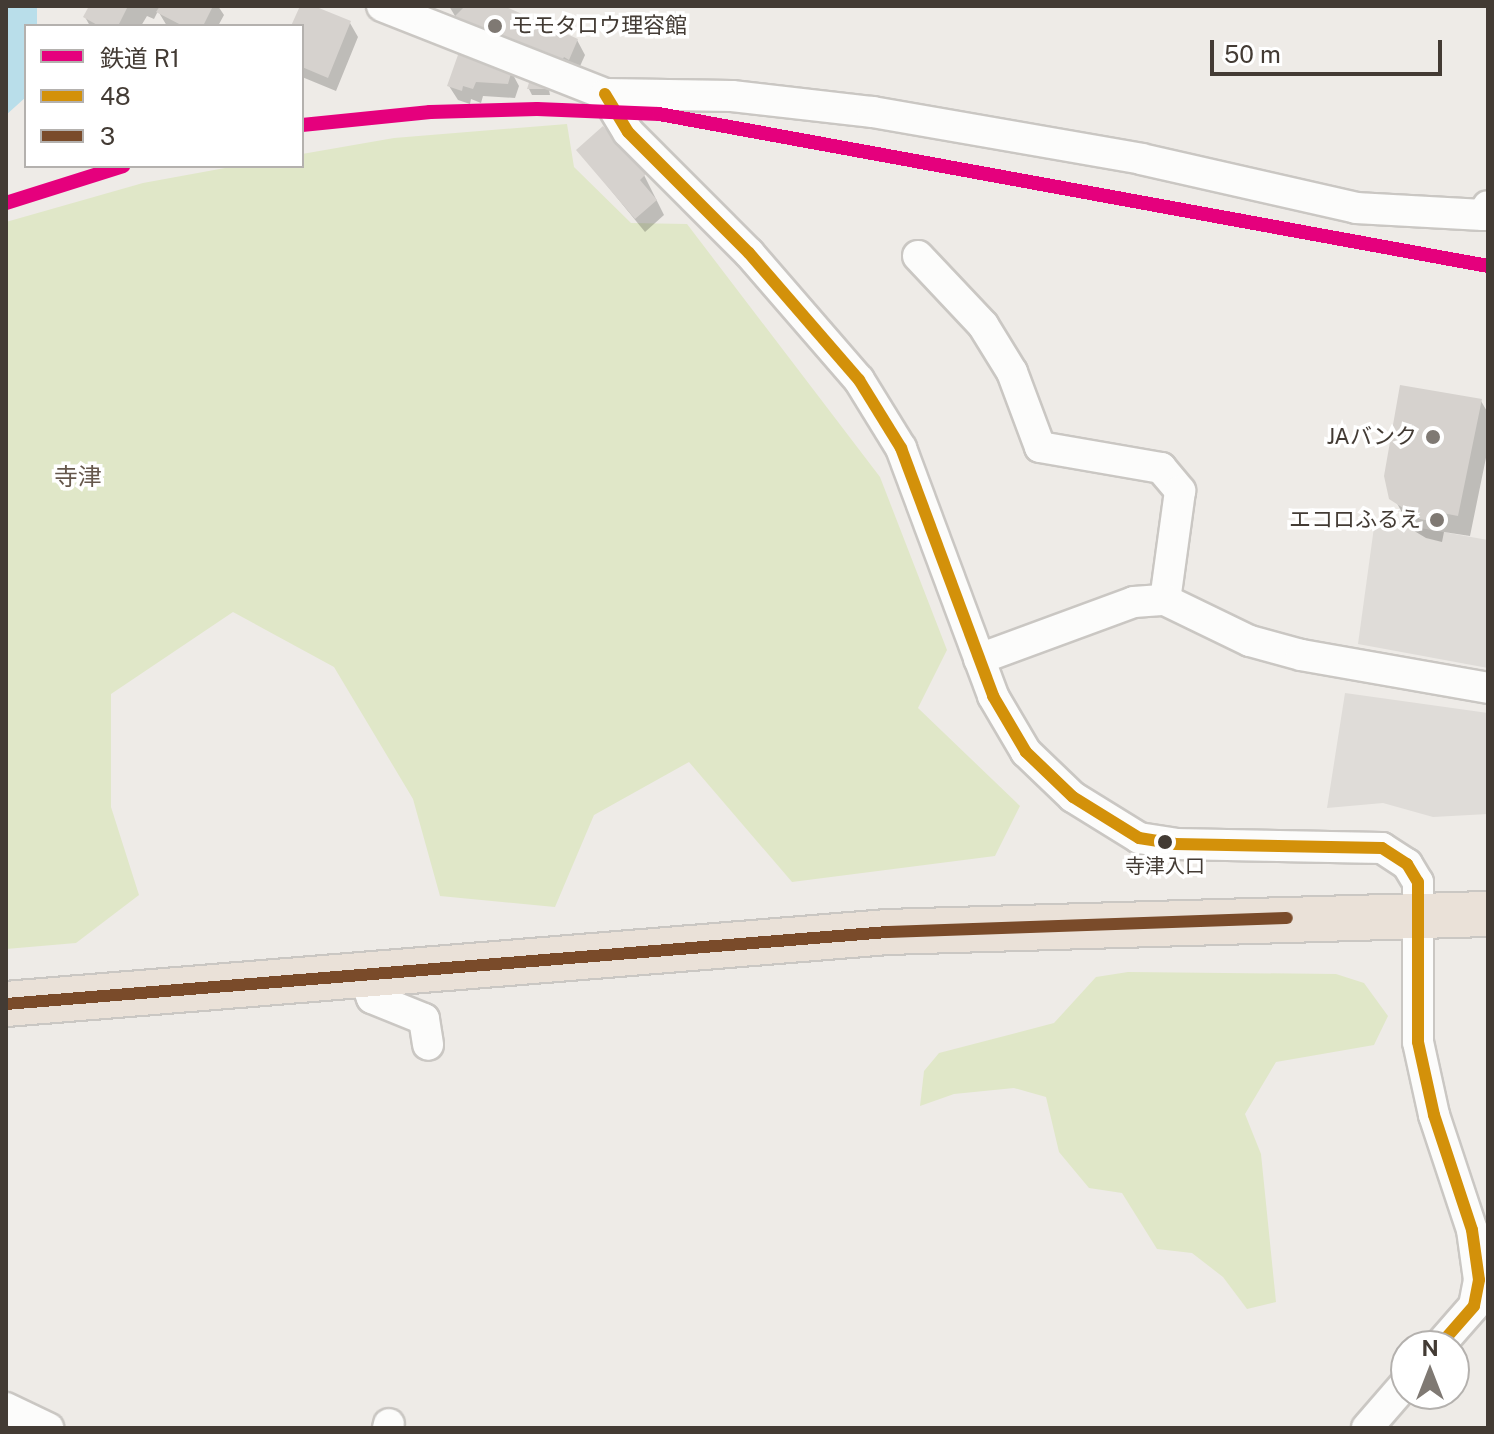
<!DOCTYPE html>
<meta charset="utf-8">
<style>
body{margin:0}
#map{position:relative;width:1494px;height:1434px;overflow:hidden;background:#eeebe7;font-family:"Public Sans","Noto Sans JP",sans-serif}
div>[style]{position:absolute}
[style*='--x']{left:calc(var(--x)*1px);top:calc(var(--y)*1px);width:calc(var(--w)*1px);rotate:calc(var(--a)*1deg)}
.green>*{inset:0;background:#e0e7c8}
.parking>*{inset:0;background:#dfdcd8}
.water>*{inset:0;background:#b9deea}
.shadow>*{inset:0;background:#0003}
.building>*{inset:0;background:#d6d2ce}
.roads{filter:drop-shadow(2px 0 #cac7c3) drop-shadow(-2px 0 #cac7c3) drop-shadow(0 2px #cac7c3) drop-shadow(0 -2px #cac7c3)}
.street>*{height:30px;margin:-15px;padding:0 15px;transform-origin:15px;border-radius:15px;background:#fcfcfb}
.highway>*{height:44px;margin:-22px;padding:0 22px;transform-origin:22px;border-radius:22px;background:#eae1d8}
.bus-1>*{height:12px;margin:-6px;padding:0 6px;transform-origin:6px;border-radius:6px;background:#d3910a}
.bus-2>*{height:12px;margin:-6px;padding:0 6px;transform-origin:6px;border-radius:6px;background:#7a4b2a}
.rail-1>*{height:14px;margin:-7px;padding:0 7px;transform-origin:7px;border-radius:7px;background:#e5007d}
.dots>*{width:22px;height:22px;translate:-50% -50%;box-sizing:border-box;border:4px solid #fff;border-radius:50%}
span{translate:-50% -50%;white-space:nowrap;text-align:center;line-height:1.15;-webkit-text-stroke:7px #fff;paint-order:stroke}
.bus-label{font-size:20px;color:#433b34}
.poi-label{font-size:22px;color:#433b34}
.left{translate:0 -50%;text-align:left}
.right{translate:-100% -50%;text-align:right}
.neighbourhood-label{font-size:24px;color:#65574c}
.frame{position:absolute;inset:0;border:8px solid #433b34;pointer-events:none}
.legend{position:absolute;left:24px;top:24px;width:280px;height:144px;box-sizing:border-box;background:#fff;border:2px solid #b4b1ae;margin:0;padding:10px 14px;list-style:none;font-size:24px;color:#433b34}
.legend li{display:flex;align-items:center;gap:16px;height:40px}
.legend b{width:40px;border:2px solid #b4b1ae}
.north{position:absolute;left:1390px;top:1330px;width:80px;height:80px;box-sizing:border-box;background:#fff;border:2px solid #b4b1ae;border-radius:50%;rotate:0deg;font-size:22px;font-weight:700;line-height:32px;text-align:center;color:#433b34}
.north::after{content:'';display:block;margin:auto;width:28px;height:36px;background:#7f7973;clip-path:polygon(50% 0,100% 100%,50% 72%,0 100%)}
.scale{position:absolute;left:1210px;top:40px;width:232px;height:36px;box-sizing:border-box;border:4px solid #433b34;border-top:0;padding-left:10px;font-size:24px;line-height:28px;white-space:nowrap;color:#433b34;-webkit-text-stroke:6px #fff;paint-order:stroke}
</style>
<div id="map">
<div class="green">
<div style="clip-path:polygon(567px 124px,574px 167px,631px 223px,687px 224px,880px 477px,947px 650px,918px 708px,1020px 806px,995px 856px,792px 882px,689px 762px,594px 815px,555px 907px,440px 896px,413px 799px,334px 667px,233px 612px,111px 694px,111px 807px,139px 895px,76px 943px,6px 949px,6px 222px,143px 183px,236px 166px,302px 166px,302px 154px,394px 138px)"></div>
<div style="clip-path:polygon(1128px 972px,1336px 974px,1364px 983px,1388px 1016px,1374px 1045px,1276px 1062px,1245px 1114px,1261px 1154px,1276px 1302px,1247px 1309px,1223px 1277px,1192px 1253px,1157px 1249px,1122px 1193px,1089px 1188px,1059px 1152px,1046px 1097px,1014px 1088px,954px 1094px,920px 1106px,924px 1071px,939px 1053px,1054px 1023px,1096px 977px)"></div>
</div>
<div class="parking">
<div style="clip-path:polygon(1375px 520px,1488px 540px,1488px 668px,1358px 644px)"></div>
<div style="clip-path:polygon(1345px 693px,1488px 713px,1488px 814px,1433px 817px,1383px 803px,1327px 808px)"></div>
</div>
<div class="water">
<div style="clip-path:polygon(6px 6px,37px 6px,37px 26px,26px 26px,26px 97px,6px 115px)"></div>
</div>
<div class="shadow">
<div style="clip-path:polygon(91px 6px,218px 6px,224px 15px,218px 26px,167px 26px,158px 11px,154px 19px,147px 16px,141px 26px,90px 26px,85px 17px)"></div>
<div style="clip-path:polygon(302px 6px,350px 23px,358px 37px,336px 91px,302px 77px,302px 26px,294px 26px)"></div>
<div style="clip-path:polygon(449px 6px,499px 6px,577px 40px,585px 55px,577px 73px,464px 31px)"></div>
<div style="clip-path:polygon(511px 71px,519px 86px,515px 98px,483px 96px,481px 103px,471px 99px,470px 104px,458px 100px,449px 86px)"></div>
<div style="clip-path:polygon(548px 84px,550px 95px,532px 95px,529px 89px)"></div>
<div style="clip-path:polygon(578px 150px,644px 175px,664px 215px,645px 232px)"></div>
<div style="clip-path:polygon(1481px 401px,1488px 413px,1488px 448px,1470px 536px,1444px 532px,1442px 542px,1426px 538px,1411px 529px,1387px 485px)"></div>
</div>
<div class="building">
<div style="clip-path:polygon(89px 6px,128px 6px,118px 26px,99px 26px,83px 17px)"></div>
<div style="clip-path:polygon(160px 6px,213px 6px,203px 26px,183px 26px,156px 12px)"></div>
<div style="clip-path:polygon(300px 6px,314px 6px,351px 21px,328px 78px,302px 67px,302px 26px,291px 26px)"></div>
<div style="clip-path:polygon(465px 6px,504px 6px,578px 39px,569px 60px,564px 57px,561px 62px,467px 28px,469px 24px,454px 17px)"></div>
<div style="clip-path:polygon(459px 52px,512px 70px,508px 84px,476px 82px,473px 89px,463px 86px,462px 91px,447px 86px)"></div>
<div style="clip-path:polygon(531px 76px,549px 82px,547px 89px,527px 89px)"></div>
<div style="clip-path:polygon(603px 126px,646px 174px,640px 180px,657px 200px,635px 219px,576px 150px)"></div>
<div style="clip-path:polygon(1400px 385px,1482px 399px,1458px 516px,1432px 511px,1430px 521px,1420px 519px,1389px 499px,1384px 476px)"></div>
</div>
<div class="roads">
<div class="street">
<div style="--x:382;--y:6;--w:240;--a:21.5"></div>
<div style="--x:605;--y:94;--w:127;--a:0.9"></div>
<div style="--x:732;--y:96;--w:142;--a:6.5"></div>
<div style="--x:873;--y:112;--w:272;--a:9.9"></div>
<div style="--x:1141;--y:159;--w:221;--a:12.8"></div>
<div style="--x:1356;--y:208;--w:127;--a:3.2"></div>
<div style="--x:1483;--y:215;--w:10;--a:-61"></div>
<div style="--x:605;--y:94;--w:44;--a:58.8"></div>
<div style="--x:628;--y:132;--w:171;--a:45"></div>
<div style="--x:749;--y:253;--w:168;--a:49.1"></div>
<div style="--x:859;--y:380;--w:80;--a:58.3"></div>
<div style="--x:901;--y:448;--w:265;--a:69.6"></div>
<div style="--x:993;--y:696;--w:65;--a:59.5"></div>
<div style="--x:1026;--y:752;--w:65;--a:43.8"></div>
<div style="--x:1073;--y:797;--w:78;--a:31.8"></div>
<div style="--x:1139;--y:838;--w:36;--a:9"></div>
<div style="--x:1175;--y:844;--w:207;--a:1.1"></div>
<div style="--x:1382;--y:848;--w:30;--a:33"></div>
<div style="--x:1407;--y:864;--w:21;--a:59"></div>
<div style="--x:1418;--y:882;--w:160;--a:90"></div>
<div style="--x:1418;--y:1042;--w:75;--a:77.6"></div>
<div style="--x:1434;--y:1115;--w:121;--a:71.7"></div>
<div style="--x:1472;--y:1230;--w:50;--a:82"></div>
<div style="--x:1479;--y:1280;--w:26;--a:101"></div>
<div style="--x:1474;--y:1306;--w:53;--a:131.2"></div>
<div style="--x:918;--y:256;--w:95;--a:46.7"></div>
<div style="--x:983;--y:325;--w:55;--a:58.3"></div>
<div style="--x:1012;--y:372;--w:80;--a:69.5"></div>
<div style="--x:1040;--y:447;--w:123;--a:9.8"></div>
<div style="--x:1161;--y:468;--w:30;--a:50"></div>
<div style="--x:1180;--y:491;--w:110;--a:97.8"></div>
<div style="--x:979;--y:659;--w:165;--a:-20.2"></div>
<div style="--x:1134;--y:602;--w:31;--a:-4"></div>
<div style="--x:1165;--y:600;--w:94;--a:25.8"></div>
<div style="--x:1250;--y:641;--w:53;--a:15.4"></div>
<div style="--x:1301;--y:655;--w:190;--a:10"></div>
<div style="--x:362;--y:972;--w:28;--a:69"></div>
<div style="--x:372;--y:998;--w:56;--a:22"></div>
<div style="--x:424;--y:1019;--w:26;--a:81"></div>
<div style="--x:6;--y:1408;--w:47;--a:25.5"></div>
<div style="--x:388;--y:1428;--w:4;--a:-76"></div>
<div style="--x:1367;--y:1428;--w:60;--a:-49.1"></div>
</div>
<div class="highway">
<div style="--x:6;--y:1004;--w:884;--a:-4.67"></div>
<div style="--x:887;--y:932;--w:601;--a:-1.72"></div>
</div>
</div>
<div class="bus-1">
<div style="--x:605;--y:94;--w:44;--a:58.8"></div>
<div style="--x:628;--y:132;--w:171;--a:45"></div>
<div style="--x:749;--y:253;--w:168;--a:49.1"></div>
<div style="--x:859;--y:380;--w:80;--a:58.3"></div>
<div style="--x:901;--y:448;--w:265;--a:69.6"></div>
<div style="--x:993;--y:696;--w:65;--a:59.5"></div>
<div style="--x:1026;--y:752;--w:65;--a:43.8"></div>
<div style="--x:1073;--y:797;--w:78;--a:31.8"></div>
<div style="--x:1139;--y:838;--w:36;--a:9"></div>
<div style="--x:1175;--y:844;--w:207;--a:1.1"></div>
<div style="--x:1382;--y:848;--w:30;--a:33"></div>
<div style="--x:1407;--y:864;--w:21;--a:59"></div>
<div style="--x:1418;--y:882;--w:160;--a:90"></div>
<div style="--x:1418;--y:1042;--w:75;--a:77.6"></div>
<div style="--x:1434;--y:1115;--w:121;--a:71.7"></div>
<div style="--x:1472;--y:1230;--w:50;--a:82"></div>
<div style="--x:1479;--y:1280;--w:26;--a:101"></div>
<div style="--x:1474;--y:1306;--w:53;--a:131.2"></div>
</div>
<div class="bus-2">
<div style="--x:6;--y:1004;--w:884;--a:-4.67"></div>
<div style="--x:887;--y:932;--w:400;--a:-2"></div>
</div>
<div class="rail-1">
<div style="--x:302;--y:125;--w:129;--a:-5.8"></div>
<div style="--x:430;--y:112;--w:107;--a:-1.6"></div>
<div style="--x:537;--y:109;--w:122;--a:2.3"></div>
<div style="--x:659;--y:114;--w:843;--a:10.39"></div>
<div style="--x:6;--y:203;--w:123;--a:-17.5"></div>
</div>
<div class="dots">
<div style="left:495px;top:26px;background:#7f7973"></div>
<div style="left:1433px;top:437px;background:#7f7973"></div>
<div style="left:1437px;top:520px;background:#7f7973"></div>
<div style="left:1165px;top:842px;background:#433b34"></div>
</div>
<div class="bus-label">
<span style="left:1165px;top:866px">寺津入口</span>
</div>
<div class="poi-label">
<span class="left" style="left:511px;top:26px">モモタロウ理容館</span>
<span class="right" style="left:1417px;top:437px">JAバンク</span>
<span class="right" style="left:1421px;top:520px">エコロふるえ</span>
</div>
<div class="neighbourhood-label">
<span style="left:78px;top:477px">寺津</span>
</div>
<div class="frame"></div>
<ul class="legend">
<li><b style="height:10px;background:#e5007d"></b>鉄道 R1</li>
<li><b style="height:10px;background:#d3910a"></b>48</li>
<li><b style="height:10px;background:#7a4b2a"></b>3</li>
</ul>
<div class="north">N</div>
<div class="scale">50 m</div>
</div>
